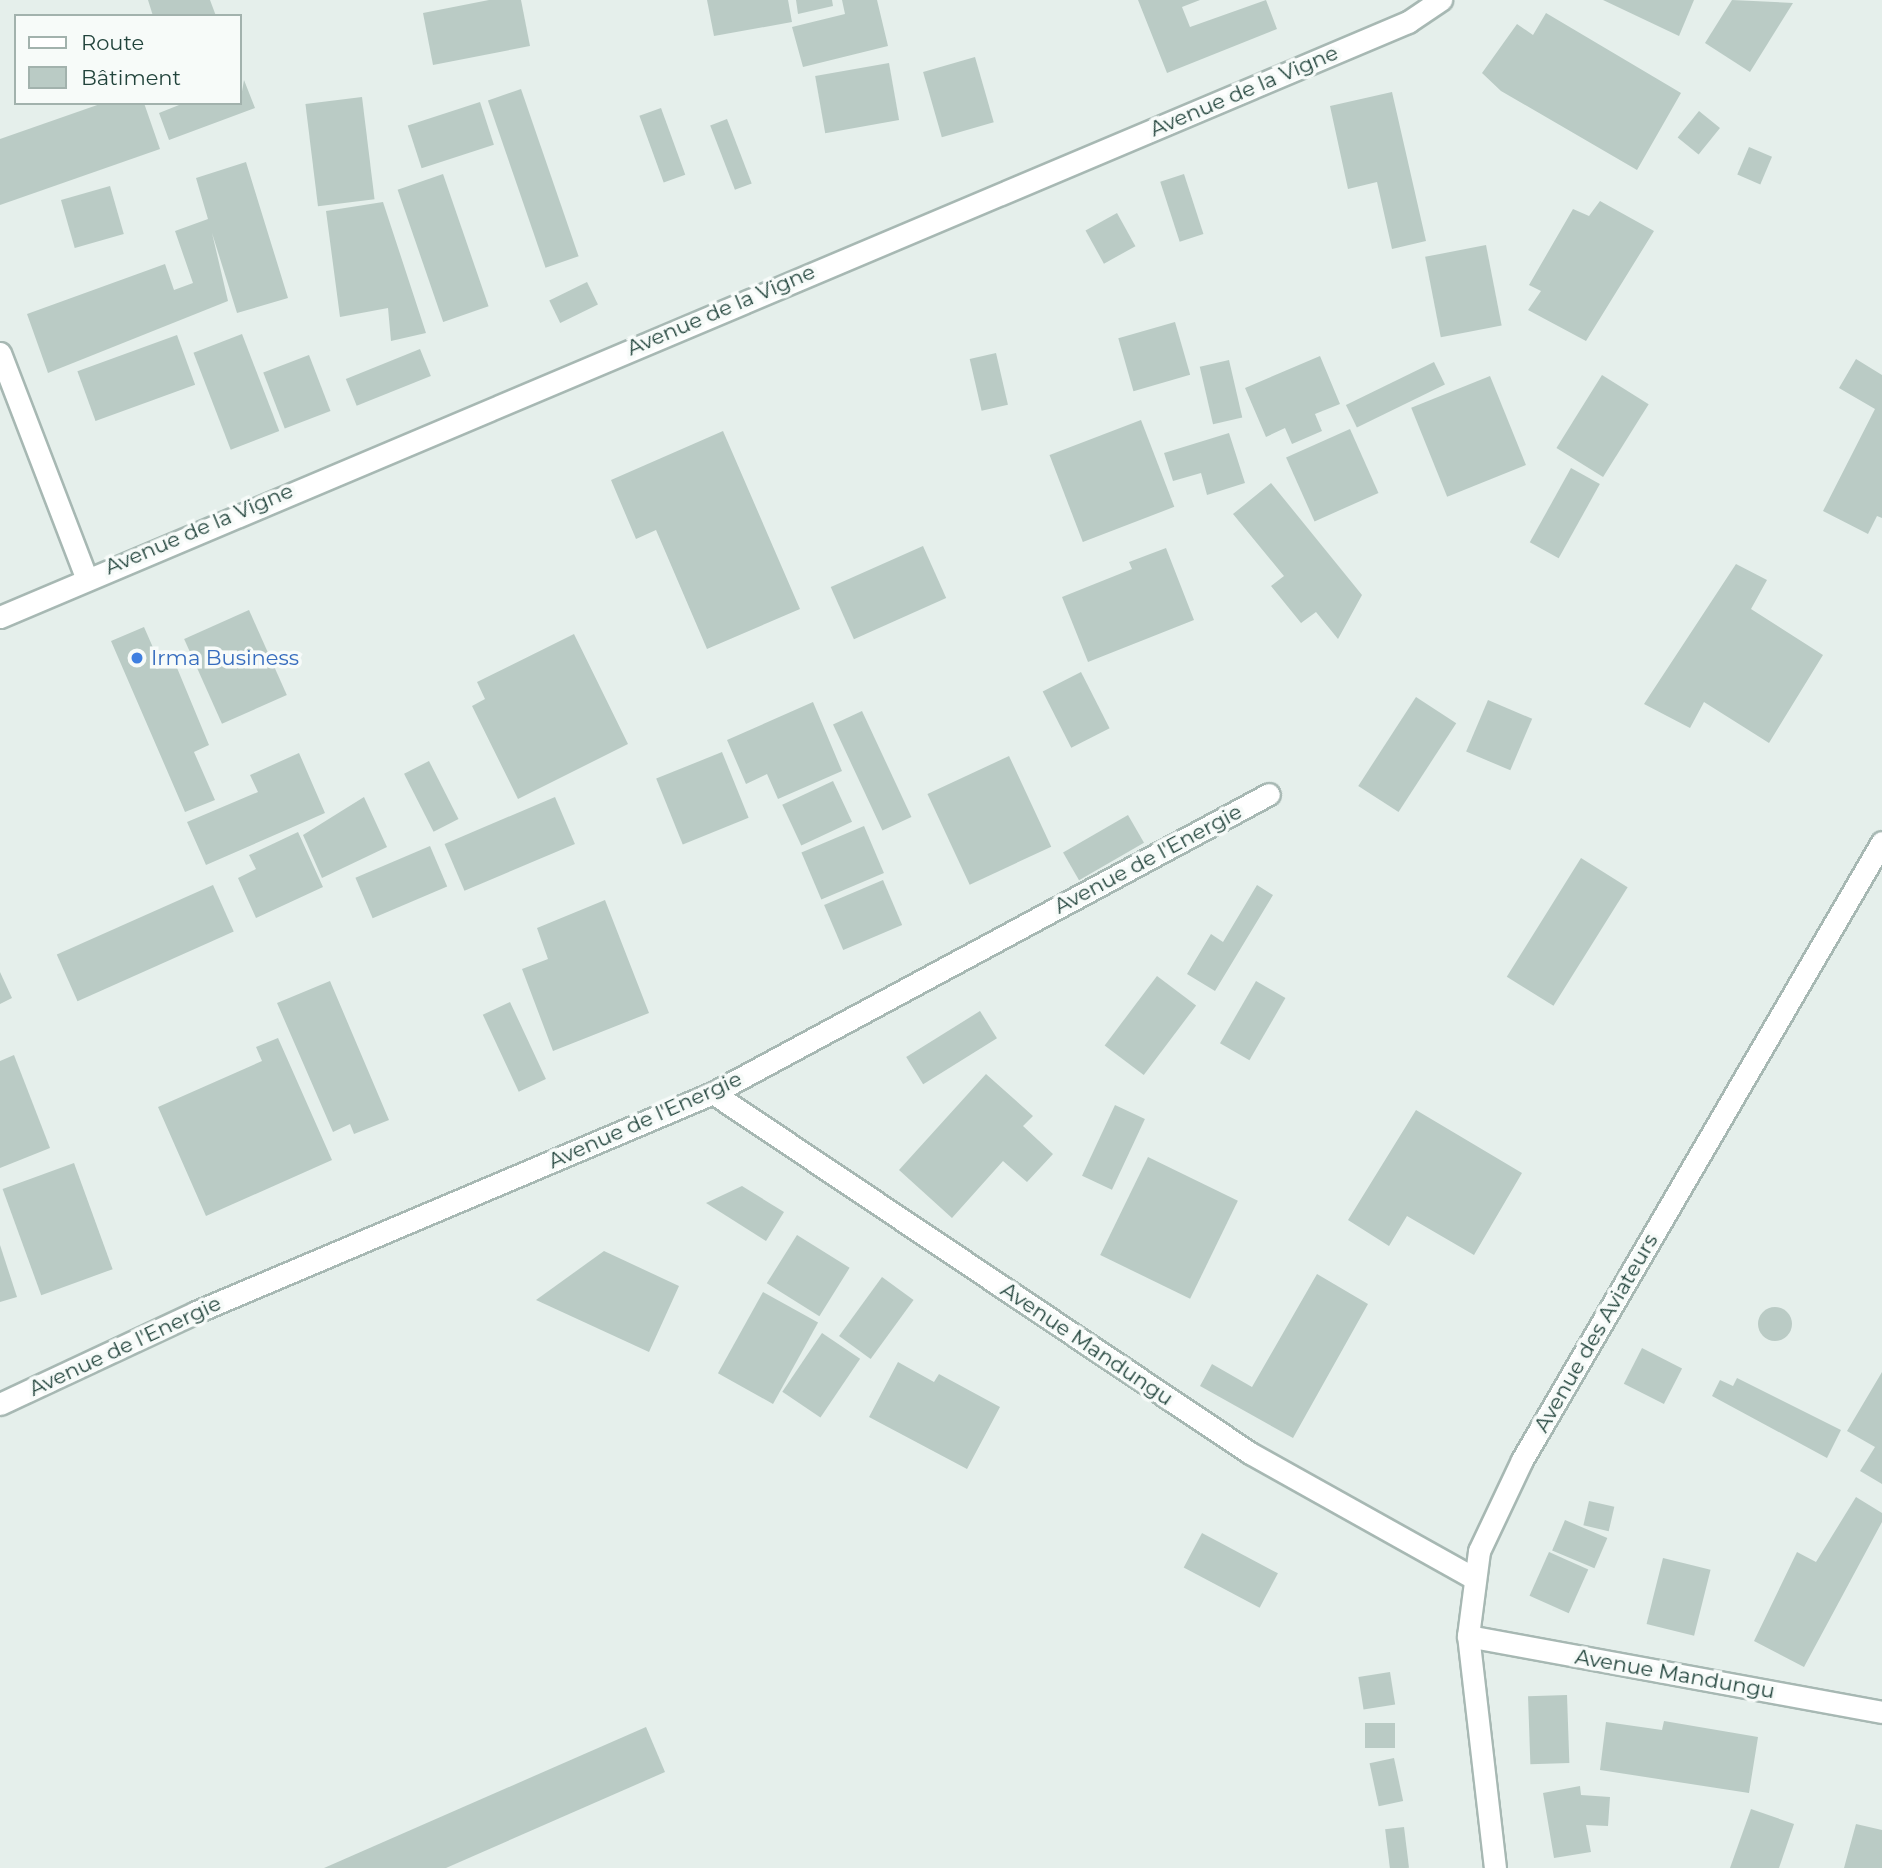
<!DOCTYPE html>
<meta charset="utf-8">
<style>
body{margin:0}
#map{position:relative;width:1882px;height:1868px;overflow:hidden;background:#e5efeb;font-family:Montserrat,sans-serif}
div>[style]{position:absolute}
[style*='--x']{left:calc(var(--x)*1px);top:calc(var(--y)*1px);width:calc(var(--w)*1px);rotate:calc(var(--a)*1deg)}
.building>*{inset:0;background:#bacbc5;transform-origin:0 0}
.round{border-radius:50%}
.roads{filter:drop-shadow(2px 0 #a7b8b3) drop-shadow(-2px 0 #a7b8b3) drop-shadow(0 2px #a7b8b3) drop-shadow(0 -2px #a7b8b3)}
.minor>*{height:21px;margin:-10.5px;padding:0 10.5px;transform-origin:10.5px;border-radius:10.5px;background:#fff}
.dots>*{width:19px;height:19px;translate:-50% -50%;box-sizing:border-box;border:4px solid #f7fbf9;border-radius:50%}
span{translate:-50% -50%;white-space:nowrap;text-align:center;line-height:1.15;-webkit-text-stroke:7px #f7fbf9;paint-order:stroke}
.street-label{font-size:21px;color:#22443c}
.shop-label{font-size:21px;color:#366cbe}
.left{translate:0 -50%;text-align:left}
.legend{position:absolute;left:14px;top:14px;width:228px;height:91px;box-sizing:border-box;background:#f7fbf9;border:2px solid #a2b2ad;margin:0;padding:9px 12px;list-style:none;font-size:21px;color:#22443c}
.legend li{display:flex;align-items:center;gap:14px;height:35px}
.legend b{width:35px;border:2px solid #a2b2ad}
</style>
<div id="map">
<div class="building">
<div style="clip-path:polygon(148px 0,210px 0,216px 16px,153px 16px)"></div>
<div style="clip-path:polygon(489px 0,521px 0,530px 46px,433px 65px,423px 13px)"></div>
<div style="clip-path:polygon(707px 0,788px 0,792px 22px,714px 36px)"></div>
<div style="clip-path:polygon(796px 0,832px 0,833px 6px,798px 14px)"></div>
<div style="clip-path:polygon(842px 0,877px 0,888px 46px,803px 67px,792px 27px,845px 14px)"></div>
<div style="clip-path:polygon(1138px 0,1200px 0,1182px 7px,1190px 27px,1266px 0,1277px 29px,1167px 73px)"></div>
<div style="clip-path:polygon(1603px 0,1694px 0,1679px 36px)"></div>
<div style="clip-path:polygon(1732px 0,1793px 3px,1750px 72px,1705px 43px)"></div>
<div style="clip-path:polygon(1546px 13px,1681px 93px,1637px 170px,1501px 91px,1482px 73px,1517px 24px,1533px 35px)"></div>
<div style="left:975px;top:57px;width:68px;height:54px;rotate:74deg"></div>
<div style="left:889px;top:63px;width:58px;height:75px;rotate:80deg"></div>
<div style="clip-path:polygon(244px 80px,255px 108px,169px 140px,159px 113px,184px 103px,240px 103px)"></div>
<div style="left:521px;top:89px;width:177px;height:35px;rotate:71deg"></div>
<div style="clip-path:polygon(1392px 92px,1426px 241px,1392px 249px,1377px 182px,1348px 189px,1330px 106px)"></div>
<div style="left:362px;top:97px;width:103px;height:57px;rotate:83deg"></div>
<div style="left:480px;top:102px;width:45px;height:76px;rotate:72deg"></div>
<div style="clip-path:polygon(103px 103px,144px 103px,160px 149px,0 205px,0 139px)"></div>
<div style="left:661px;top:108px;width:71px;height:23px;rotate:70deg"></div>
<div style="left:1699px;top:111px;width:27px;height:34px;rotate:39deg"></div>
<div style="left:727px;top:119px;width:69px;height:18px;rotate:69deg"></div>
<div style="left:1749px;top:147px;width:25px;height:30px;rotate:23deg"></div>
<div style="clip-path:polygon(246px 162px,288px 298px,237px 313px,212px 233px,228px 301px,48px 373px,27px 314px,165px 264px,174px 290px,193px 283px,175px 231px,208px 219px,196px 178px)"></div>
<div style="left:443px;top:174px;width:140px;height:48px;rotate:71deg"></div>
<div style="left:1184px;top:174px;width:63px;height:25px;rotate:72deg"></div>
<div style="left:110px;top:186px;width:50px;height:51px;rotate:74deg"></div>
<div style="clip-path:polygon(1600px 201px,1654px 231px,1586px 341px,1528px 310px,1541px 291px,1529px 285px,1573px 209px,1589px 216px)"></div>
<div style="clip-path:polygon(383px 202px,426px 333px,391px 341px,388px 308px,340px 317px,326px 211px)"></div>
<div style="left:1117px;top:213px;width:38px;height:36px;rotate:61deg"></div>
<div style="left:1486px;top:245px;width:82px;height:62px;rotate:79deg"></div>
<div style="left:587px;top:282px;width:25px;height:42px;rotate:64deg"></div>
<div style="left:1175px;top:322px;width:55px;height:59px;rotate:74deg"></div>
<div style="left:242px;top:334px;width:104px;height:52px;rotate:69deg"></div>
<div style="left:177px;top:335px;width:53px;height:106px;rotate:70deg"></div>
<div style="left:420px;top:349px;width:29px;height:80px;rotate:68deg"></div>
<div style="left:996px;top:353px;width:53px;height:27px;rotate:77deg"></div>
<div style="left:309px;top:355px;width:60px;height:49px;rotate:69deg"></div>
<div style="clip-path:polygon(1320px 356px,1340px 404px,1315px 414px,1322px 431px,1292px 444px,1285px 428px,1266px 437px,1245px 388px)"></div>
<div style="clip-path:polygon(1856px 359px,1882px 375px,1882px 518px,1877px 516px,1868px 534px,1823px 511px,1875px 409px,1839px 388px)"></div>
<div style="left:1229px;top:360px;width:59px;height:30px;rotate:77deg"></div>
<div style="left:1434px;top:362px;width:25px;height:98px;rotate:64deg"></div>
<div style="left:1602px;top:375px;width:55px;height:86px;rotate:32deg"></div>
<div style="left:1490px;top:376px;width:96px;height:85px;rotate:68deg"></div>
<div style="left:1141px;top:420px;width:93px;height:98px;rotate:69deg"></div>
<div style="left:1350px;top:429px;width:70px;height:70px;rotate:66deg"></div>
<div style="clip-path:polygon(723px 431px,800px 609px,707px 649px,656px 530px,636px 539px,611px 480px)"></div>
<div style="clip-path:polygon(1229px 433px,1245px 483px,1207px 495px,1201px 473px,1173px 481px,1164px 453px)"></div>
<div style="left:1571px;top:468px;width:33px;height:85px;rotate:29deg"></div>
<div style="clip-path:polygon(1271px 483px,1362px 595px,1338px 639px,1316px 612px,1301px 623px,1271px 586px,1284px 576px,1233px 514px)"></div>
<div style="left:923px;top:546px;width:57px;height:101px;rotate:66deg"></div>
<div style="clip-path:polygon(1166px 548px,1194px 620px,1088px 662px,1062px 597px,1132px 569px,1129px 562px)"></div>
<div style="clip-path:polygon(1736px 564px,1767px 580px,1751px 609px,1823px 655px,1769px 743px,1704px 702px,1690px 728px,1644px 704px)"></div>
<div style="left:249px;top:610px;width:93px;height:71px;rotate:66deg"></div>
<div style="clip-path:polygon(144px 627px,162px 668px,175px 663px,209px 745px,194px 752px,215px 800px,185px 812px,111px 641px)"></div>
<div style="clip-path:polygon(574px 634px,628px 744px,518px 799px,472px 706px,485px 699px,477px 682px)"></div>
<div style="left:1081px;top:672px;width:63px;height:43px;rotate:63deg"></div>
<div style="left:1416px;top:697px;width:48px;height:106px;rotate:33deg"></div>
<div style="left:1488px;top:700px;width:48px;height:56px;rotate:23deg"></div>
<div style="clip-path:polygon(813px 702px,842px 771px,778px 799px,767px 774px,746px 784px,727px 740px)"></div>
<div style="left:862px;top:711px;width:117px;height:32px;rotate:65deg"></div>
<div style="left:722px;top:752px;width:71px;height:71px;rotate:68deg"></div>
<div style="clip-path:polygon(299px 753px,325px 813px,206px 865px,187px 822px,258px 792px,250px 775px)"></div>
<div style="left:1009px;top:756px;width:100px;height:90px;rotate:65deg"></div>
<div style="left:429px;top:761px;width:65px;height:28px;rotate:63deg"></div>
<div style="left:833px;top:781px;width:45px;height:56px;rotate:65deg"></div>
<div style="clip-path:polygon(364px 797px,387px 847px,322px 878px,303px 835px)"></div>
<div style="left:555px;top:797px;width:51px;height:120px;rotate:67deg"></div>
<div style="left:1128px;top:815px;width:32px;height:75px;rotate:60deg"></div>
<div style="left:864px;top:826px;width:51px;height:68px;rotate:67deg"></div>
<div style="clip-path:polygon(298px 832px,323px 887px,256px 918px,238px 878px,256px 869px,249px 855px)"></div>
<div style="left:430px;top:846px;width:44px;height:81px;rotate:67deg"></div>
<div style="left:1581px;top:858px;width:55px;height:140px;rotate:32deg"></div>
<div style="left:883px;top:880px;width:49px;height:64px;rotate:67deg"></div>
<div style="left:213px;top:885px;width:51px;height:171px;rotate:66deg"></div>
<div style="clip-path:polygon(1257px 885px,1273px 895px,1215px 991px,1187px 974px,1211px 934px,1223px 942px)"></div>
<div style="clip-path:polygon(605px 900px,649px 1013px,553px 1051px,522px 969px,548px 959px,537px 928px)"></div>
<div style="clip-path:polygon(0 972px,12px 998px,0 1004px)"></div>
<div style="left:1157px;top:976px;width:49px;height:87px;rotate:37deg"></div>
<div style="clip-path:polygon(330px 981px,389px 1120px,354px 1134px,350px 1124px,333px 1132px,277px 1003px)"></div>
<div style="left:1256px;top:981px;width:34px;height:72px;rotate:30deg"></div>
<div style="left:510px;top:1002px;width:85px;height:30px;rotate:65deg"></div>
<div style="left:980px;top:1011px;width:32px;height:87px;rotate:58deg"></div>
<div style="clip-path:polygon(278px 1038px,332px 1160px,206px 1216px,158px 1107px,262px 1061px,256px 1047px)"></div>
<div style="clip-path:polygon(14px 1055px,50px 1148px,0 1168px,0 1061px)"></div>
<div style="clip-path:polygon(986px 1074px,1033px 1116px,1023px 1126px,1053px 1154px,1027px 1182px,1003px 1161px,952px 1218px,899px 1170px)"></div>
<div style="left:1115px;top:1105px;width:33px;height:78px;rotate:25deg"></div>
<div style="clip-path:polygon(1416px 1110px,1522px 1173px,1474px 1255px,1407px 1216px,1389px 1246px,1348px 1220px)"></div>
<div style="left:1148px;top:1157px;width:100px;height:109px;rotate:26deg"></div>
<div style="left:74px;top:1163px;width:113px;height:76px;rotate:70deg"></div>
<div style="clip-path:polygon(742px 1186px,784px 1212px,766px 1241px,706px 1203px)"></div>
<div style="left:797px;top:1235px;width:62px;height:57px;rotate:32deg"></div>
<div style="clip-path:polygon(0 1245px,17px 1297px,0 1302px)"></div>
<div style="clip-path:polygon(604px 1251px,679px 1286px,649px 1352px,536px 1300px)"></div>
<div style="clip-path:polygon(1317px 1274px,1368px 1304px,1293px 1438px,1200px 1386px,1212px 1364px,1252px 1387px)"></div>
<div style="left:882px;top:1277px;width:39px;height:73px;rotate:36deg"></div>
<div style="left:763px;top:1292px;width:63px;height:93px;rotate:29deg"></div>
<div class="round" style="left:1758px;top:1307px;width:34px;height:34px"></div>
<div style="left:822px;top:1333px;width:46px;height:71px;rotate:34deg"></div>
<div style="left:1642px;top:1348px;width:45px;height:40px;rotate:27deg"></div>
<div style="clip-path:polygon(898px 1362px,934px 1382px,939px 1374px,1000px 1407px,967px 1469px,869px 1417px)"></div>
<div style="clip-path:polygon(1882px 1372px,1882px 1484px,1860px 1471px,1875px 1447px,1847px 1431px)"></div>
<div style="clip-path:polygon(1737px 1378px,1841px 1430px,1827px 1458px,1712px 1396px,1720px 1380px,1733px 1386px)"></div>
<div style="clip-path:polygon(1856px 1497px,1882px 1513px,1882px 1522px,1804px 1667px,1754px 1641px,1797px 1552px,1816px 1562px)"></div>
<div style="left:1589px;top:1501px;width:26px;height:25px;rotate:13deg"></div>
<div style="left:1565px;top:1520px;width:46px;height:33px;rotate:23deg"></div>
<div style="left:1202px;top:1533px;width:86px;height:39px;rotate:28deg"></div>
<div style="left:1549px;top:1552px;width:43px;height:48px;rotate:24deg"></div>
<div style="left:1663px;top:1558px;width:49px;height:68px;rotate:14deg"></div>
<div style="left:1390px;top:1672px;width:33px;height:32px;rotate:81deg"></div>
<div style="left:1567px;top:1695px;width:68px;height:39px;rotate:88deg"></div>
<div style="clip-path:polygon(1664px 1721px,1758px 1737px,1749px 1793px,1600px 1770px,1606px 1722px,1662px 1730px)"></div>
<div style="left:1395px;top:1723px;width:25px;height:30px;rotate:90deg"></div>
<div style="clip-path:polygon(646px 1727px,665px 1772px,446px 1868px,324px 1868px)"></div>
<div style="left:1394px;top:1758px;width:44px;height:25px;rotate:78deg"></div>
<div style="clip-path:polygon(1580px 1786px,1581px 1795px,1610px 1797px,1608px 1826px,1586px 1825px,1591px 1852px,1554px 1858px,1543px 1793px)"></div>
<div style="clip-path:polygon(1751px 1809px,1794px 1824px,1779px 1868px,1730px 1868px)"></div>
<div style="clip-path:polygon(1856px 1824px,1882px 1830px,1882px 1868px,1844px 1868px)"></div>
<div style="left:1404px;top:1827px;width:41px;height:19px;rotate:83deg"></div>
</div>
<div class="roads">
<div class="minor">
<div style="--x:0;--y:353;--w:240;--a:69"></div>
<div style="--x:0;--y:617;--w:1529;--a:-22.91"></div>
<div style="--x:1408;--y:22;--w:40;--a:-34"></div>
<div style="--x:713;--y:1093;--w:647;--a:33.84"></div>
<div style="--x:1250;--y:1453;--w:254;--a:29.2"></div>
<div style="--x:0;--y:1404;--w:217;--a:-25.1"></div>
<div style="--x:196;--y:1312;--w:561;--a:-22.96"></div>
<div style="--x:713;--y:1093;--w:631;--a:-28.27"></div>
<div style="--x:1468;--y:1636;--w:421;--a:10.4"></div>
<div style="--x:1495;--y:1868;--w:234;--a:-96.6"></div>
<div style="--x:1468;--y:1636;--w:86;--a:-82.6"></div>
<div style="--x:1479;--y:1551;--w:101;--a:-64.7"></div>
<div style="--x:1522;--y:1460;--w:715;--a:-59.78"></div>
</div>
</div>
<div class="dots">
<div style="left:137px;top:658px;background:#3f7fe0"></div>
</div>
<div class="street-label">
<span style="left:1244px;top:91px;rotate:-23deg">Avenue de la Vigne</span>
<span style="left:721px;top:310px;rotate:-23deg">Avenue de la Vigne</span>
<span style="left:199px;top:529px;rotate:-23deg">Avenue de la Vigne</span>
<span style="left:1148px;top:859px;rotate:-28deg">Avenue de l'Energie</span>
<span style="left:645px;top:1120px;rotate:-24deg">Avenue de l'Energie</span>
<span style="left:1596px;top:1333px;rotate:-60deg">Avenue des Aviateurs</span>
<span style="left:1087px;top:1344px;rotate:34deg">Avenue Mandungu</span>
<span style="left:125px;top:1346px;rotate:-25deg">Avenue de l'Energie</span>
<span style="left:1675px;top:1674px;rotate:10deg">Avenue Mandungu</span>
</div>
<div class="shop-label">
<span class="left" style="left:151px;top:658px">Irma Business</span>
</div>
<ul class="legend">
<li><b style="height:9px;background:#fff"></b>Route</li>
<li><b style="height:19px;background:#bacbc5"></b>Bâtiment</li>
</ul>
</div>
